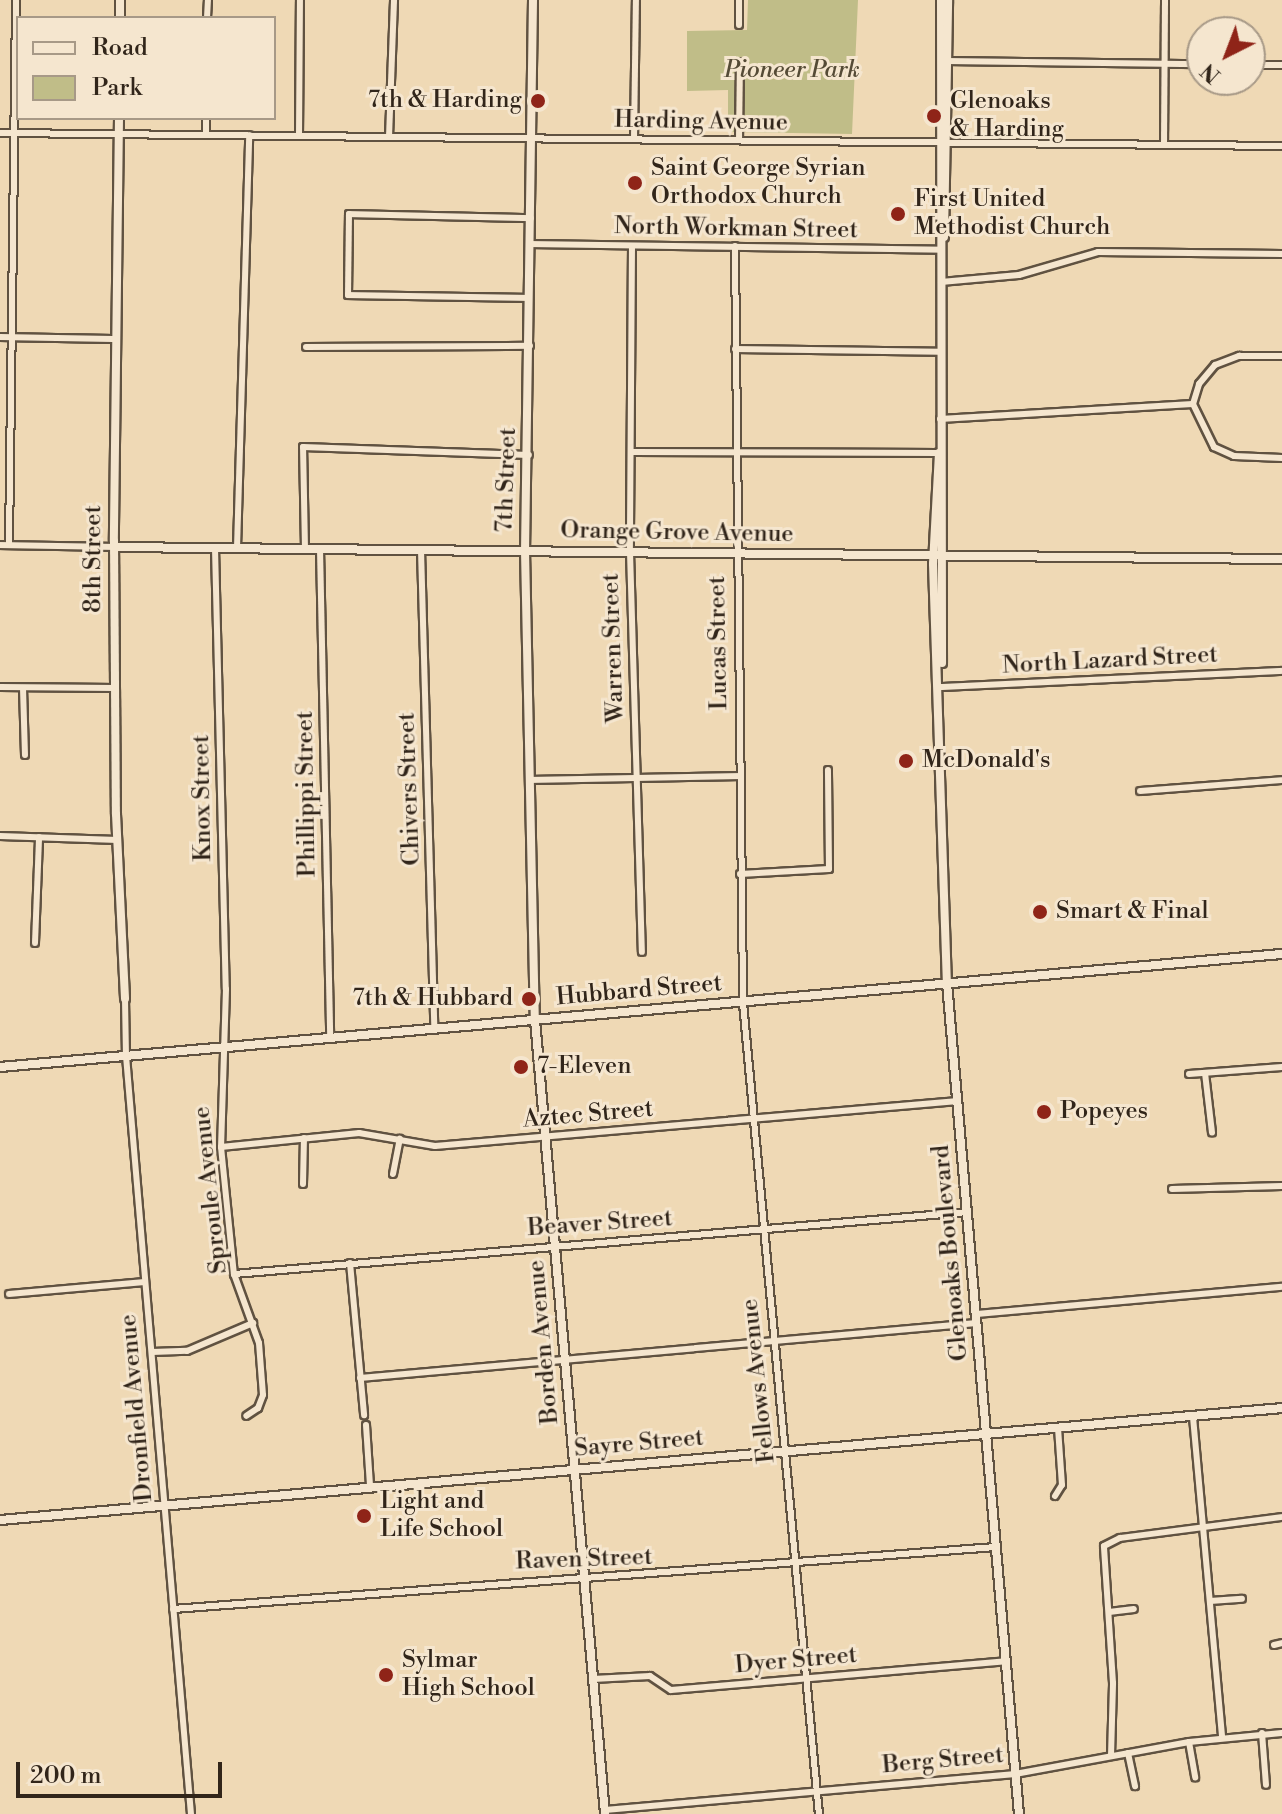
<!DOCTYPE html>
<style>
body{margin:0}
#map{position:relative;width:1282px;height:1814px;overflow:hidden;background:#efd9b5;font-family:"Libre Bodoni",serif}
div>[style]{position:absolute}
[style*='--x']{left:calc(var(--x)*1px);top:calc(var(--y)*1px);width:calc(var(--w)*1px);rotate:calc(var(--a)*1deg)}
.green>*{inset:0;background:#c0bd88}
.roads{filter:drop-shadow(2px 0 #605241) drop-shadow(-2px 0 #605241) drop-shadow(0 2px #605241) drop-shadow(0 -2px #605241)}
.street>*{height:6px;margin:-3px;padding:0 3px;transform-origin:3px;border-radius:3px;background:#f5e6cf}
.secondary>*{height:8px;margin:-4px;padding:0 4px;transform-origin:4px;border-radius:4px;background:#f5e6cf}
.dots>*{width:22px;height:22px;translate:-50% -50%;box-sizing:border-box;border:4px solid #f5e6cf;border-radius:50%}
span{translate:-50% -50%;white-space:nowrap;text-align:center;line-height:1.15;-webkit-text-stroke:6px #f5e6cf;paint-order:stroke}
.park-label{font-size:24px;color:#554b36;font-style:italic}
.poi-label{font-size:24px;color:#31251a}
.right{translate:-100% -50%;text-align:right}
.left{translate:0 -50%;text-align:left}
.street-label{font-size:24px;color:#31251a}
.legend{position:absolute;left:16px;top:16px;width:260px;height:104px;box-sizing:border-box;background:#f5e6cf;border:2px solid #a79987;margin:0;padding:10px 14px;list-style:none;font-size:24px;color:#31251a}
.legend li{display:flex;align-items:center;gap:16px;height:40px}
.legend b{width:40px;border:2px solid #a79987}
.north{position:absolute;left:1186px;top:16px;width:80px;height:80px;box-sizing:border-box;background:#f5e6cf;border:2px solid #a79987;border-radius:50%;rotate:222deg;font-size:22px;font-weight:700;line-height:32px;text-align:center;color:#31251a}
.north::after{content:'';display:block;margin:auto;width:28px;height:36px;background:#8f2418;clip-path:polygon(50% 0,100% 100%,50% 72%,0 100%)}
.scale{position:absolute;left:16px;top:1762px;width:206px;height:36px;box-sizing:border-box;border:4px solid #31251a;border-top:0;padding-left:10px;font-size:24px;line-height:28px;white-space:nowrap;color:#31251a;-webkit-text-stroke:6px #f5e6cf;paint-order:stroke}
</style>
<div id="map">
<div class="green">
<div style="clip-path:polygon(748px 0,858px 0,852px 134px,728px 132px,728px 90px,687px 91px,687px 31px,747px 30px)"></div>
</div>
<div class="roads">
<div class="street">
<div style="--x:207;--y:18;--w:18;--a:-87"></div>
<div style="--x:739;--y:25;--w:25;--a:-90"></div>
<div style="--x:946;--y:61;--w:256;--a:0.7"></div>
<div style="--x:1250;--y:65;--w:32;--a:0"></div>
<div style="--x:0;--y:133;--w:1282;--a:0.58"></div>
<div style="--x:206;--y:135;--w:17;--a:-90"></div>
<div style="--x:299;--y:136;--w:136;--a:-89.6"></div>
<div style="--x:389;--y:137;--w:137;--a:-87.9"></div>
<div style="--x:634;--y:138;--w:138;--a:-89.2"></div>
<div style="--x:739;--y:140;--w:78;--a:-89.3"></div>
<div style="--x:1164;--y:145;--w:145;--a:-89.6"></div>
<div style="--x:531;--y:244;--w:411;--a:0.8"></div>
<div style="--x:632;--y:246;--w:306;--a:90.4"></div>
<div style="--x:630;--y:552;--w:400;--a:88.3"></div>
<div style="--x:735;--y:246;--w:757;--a:89.39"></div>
<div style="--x:743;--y:1003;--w:815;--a:84.65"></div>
<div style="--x:941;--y:282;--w:78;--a:-5.1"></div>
<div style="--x:1019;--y:275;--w:82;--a:-16.2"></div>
<div style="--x:1098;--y:252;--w:184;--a:0.6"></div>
<div style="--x:529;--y:298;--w:181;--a:-179.1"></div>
<div style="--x:348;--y:295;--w:81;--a:-89.3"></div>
<div style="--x:349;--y:214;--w:182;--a:1.3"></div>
<div style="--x:0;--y:337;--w:113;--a:1"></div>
<div style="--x:306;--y:347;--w:224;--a:-0.3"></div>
<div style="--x:735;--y:349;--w:205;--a:0.8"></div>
<div style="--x:1193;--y:404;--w:21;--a:-73"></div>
<div style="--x:1199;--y:384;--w:25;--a:-50"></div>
<div style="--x:1215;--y:365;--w:26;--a:-21"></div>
<div style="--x:1239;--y:356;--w:43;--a:0"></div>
<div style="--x:940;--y:419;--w:253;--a:-3.4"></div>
<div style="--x:1193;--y:404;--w:48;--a:64"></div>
<div style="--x:1214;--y:447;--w:22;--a:24"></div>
<div style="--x:1234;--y:456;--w:48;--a:2.4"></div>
<div style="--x:632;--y:452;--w:307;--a:0.2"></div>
<div style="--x:0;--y:545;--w:114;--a:1"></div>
<div style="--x:9;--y:545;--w:545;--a:-89.26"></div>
<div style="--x:215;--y:548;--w:441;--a:88.6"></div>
<div style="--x:226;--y:989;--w:158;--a:91.8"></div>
<div style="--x:221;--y:1147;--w:128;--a:84.2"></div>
<div style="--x:234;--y:1274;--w:73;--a:70.1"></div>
<div style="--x:259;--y:1343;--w:52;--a:85.6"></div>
<div style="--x:263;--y:1395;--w:14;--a:111"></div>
<div style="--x:258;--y:1408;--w:14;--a:146"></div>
<div style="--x:237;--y:548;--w:413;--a:-88.3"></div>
<div style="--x:305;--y:549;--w:102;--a:-91.1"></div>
<div style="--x:303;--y:447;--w:226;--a:2"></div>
<div style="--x:320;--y:549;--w:489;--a:88.8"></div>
<div style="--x:421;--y:550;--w:478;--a:88.4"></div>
<div style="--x:0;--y:687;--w:115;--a:0.5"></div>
<div style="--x:940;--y:687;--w:342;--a:-2.7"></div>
<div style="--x:23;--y:688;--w:67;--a:88.3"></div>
<div style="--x:531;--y:780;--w:208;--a:-1.1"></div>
<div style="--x:1140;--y:791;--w:142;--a:-4.4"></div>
<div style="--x:0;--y:836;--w:118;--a:1.9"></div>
<div style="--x:740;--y:874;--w:89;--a:-3.2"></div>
<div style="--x:829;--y:869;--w:99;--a:-90.6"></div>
<div style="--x:35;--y:943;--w:106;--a:-87.8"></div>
<div style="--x:125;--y:999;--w:57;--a:89"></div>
<div style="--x:126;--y:1056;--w:761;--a:85.1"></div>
<div style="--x:1205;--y:1073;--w:60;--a:83.3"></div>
<div style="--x:1189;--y:1074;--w:93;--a:-4.3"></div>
<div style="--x:221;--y:1147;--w:139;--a:-5.8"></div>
<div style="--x:359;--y:1133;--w:77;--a:9.7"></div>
<div style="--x:435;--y:1146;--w:525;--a:-4.92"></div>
<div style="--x:393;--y:1174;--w:36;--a:-79"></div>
<div style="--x:303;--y:1184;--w:46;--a:-88.8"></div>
<div style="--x:1172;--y:1189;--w:110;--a:-1.6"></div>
<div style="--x:350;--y:1263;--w:153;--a:84.7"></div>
<div style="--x:234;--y:1274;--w:736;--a:-4.83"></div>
<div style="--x:9;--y:1294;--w:136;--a:-5.1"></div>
<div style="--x:977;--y:1314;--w:306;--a:-5.1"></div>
<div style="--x:152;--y:1352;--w:35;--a:-2"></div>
<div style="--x:187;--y:1351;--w:72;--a:-23"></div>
<div style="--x:360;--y:1378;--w:619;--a:-5.09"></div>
<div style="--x:1193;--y:1417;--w:322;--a:84.8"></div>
<div style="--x:366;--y:1425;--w:61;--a:86.2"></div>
<div style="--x:1055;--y:1496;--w:13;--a:-58"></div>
<div style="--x:1062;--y:1485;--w:57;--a:-94"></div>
<div style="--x:1210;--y:1601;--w:32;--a:-4"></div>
<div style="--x:173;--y:1609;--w:824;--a:-4.31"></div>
<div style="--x:1109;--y:1612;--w:25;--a:-7"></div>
<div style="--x:1274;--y:1645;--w:8;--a:-14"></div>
<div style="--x:593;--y:1679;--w:57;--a:-3"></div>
<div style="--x:650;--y:1676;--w:25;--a:34"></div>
<div style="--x:671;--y:1690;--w:336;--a:-4.9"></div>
<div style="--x:1262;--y:1733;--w:52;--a:85.6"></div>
<div style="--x:1189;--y:1742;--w:36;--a:80"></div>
<div style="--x:1128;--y:1753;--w:34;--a:78"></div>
<div style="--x:1111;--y:1756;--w:73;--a:-88.4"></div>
<div style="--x:1113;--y:1683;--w:137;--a:-93.8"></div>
<div style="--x:1104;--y:1546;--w:18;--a:-27"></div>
<div style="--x:1120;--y:1538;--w:163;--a:-7.4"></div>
<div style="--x:605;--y:1810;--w:412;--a:-5"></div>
<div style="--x:1015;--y:1774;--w:177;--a:-10.4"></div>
<div style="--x:1189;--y:1742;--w:93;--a:-5.5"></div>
</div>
<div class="secondary">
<div style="--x:533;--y:0;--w:551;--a:90.83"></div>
<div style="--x:525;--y:551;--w:469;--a:88.8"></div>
<div style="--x:535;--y:1020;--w:797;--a:84.96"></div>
<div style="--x:941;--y:0;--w:663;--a:89.91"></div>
<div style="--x:120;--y:18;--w:18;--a:-90"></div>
<div style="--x:119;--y:118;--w:423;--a:90.7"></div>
<div style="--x:114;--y:541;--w:273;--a:89.6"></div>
<div style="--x:116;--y:814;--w:185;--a:87.2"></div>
<div style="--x:944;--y:237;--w:237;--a:-89"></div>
<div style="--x:939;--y:453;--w:111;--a:93.1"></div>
<div style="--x:933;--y:564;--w:419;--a:88.1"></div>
<div style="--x:947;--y:983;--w:834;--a:85.05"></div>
<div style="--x:114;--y:547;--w:1168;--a:0.59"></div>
<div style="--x:0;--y:1067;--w:1287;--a:-5.04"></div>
<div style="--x:0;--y:1520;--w:1287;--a:-4.99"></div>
</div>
</div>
<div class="dots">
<div style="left:538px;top:101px;background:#8f2418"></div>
<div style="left:934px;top:116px;background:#8f2418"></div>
<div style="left:635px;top:183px;background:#8f2418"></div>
<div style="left:898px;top:214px;background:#8f2418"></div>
<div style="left:906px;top:761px;background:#8f2418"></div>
<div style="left:1040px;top:912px;background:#8f2418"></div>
<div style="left:529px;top:999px;background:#8f2418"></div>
<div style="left:521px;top:1067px;background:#8f2418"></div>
<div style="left:1044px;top:1112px;background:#8f2418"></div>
<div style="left:364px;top:1516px;background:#8f2418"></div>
<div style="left:386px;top:1675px;background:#8f2418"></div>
</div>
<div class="park-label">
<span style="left:792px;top:71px">Pioneer Park</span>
</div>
<div class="poi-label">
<span class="right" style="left:522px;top:101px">7th &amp; Harding</span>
<span class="left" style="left:950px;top:116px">Glenoaks<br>&amp; Harding</span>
<span class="left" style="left:651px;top:183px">Saint George Syrian<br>Orthodox Church</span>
<span class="left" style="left:914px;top:214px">First United<br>Methodist Church</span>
<span class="left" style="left:922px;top:761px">McDonald's</span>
<span class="left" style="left:1056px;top:912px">Smart &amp; Final</span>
<span class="right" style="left:513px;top:999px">7th &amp; Hubbard</span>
<span class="left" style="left:537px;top:1067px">7-Eleven</span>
<span class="left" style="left:1060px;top:1112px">Popeyes</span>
<span class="left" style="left:380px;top:1516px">Light and<br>Life School</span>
<span class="left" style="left:402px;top:1675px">Sylmar<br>High School</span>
</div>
<div class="street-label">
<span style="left:701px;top:122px;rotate:1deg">Harding Avenue</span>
<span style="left:736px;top:229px;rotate:1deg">North Workman Street</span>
<span style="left:507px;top:480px;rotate:-88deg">7th Street</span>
<span style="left:677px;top:533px;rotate:1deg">Orange Grove Avenue</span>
<span style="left:94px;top:559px;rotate:-90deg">8th Street</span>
<span style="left:719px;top:643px;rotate:-91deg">Lucas Street</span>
<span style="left:614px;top:648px;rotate:-92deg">Warren Street</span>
<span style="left:1110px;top:661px;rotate:-3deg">North Lazard Street</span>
<span style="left:410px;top:789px;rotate:-92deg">Chivers Street</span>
<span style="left:307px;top:794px;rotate:-91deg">Phillippi Street</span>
<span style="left:203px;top:798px;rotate:-91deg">Knox Street</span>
<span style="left:639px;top:991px;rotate:-5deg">Hubbard Street</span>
<span style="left:588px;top:1115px;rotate:-5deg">Aztec Street</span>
<span style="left:211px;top:1190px;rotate:-96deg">Sproule Avenue</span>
<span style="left:600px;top:1224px;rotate:-4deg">Beaver Street</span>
<span style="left:951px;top:1253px;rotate:-95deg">Glenoaks Boulevard</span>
<span style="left:544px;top:1342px;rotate:-95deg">Borden Avenue</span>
<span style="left:759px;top:1381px;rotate:-96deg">Fellows Avenue</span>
<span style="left:137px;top:1408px;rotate:-95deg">Dronfield Avenue</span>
<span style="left:639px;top:1444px;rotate:-5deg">Sayre Street</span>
<span style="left:584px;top:1560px;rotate:-2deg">Raven Street</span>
<span style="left:796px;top:1661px;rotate:-5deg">Dyer Street</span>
<span style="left:943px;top:1761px;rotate:-5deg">Berg Street</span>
</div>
<ul class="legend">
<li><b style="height:10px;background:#f5e6cf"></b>Road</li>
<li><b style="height:22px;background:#c0bd88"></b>Park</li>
</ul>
<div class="north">N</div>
<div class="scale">200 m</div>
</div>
